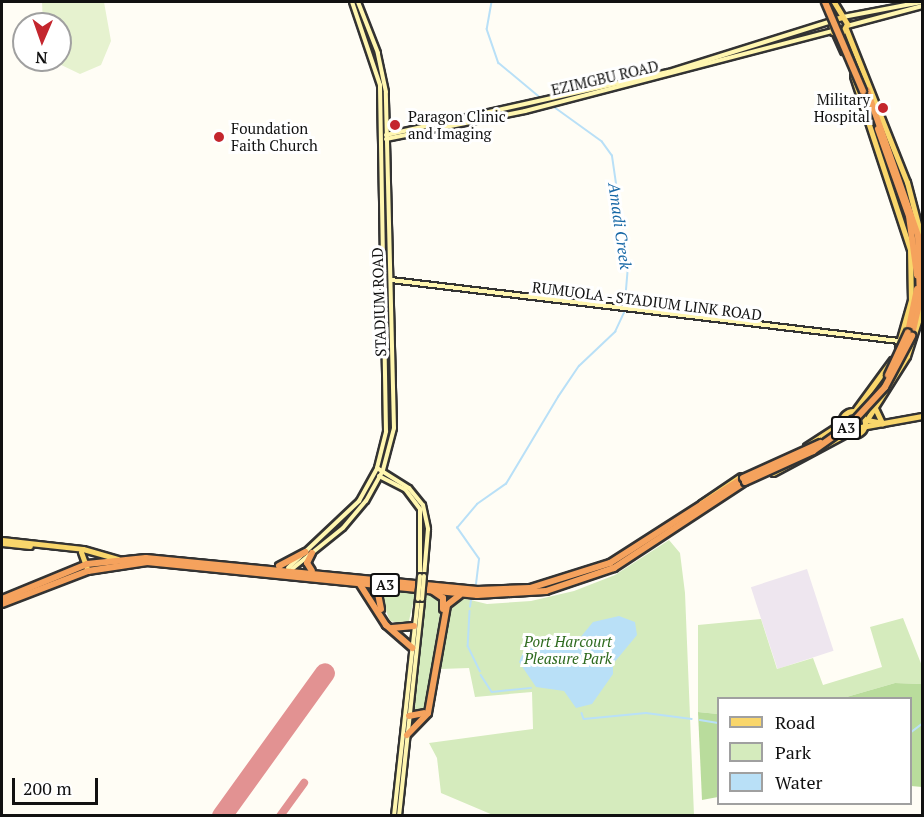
<!DOCTYPE html>
<style>
body{margin:0}
#map{position:relative;width:924px;height:817px;overflow:hidden;background:#fffdf5;font-family:"PT Serif",serif}
div>[style]{position:absolute}
[style*='--x']{left:calc(var(--x)*1px);top:calc(var(--y)*1px);width:calc(var(--w)*1px);rotate:calc(var(--a)*1deg)}
.industrial>*{inset:0;background:#eee6ef;transform-origin:0 0}
.green>*{inset:0;background:#d5ebbd}
.forest>*{inset:0;background:#b9dc9c}
.pitch>*{inset:0;background:#e6f2cf}
.water>*{inset:0;background:#b9e0f7}
.stream>*{height:1.5px;margin:-0.75px;padding:0 0.75px;transform-origin:0.75px;border-radius:0.75px;background:#b9e0f7}
.taxiway>*{height:8px;margin:-4px;padding:0 4px;transform-origin:4px;border-radius:4px;background:#e29292}
.runway>*{height:20px;margin:-10px;padding:0 10px;transform-origin:10px;border-radius:10px;background:#e29292}
.roads{filter:drop-shadow(2px 0 #333) drop-shadow(-2px 0 #333) drop-shadow(0 2px #333) drop-shadow(0 -2px #333)}
.secondary>*{height:4px;margin:-2px;padding:0 2px;transform-origin:2px;border-radius:2px;background:#fff6b0}
.primary>*{height:5px;margin:-2.5px;padding:0 2.5px;transform-origin:2.5px;border-radius:2.5px;background:#f9d66b}
.primary>.ring{margin:-2.5px;padding:0;box-sizing:content-box;background:none;border:5px solid #f9d66b;border-radius:50%}
.highway>*{height:6px;margin:-3px;padding:0 3px;transform-origin:3px;border-radius:3px;background:#f5a25d}
.bridges{filter:drop-shadow(2px 0 #333) drop-shadow(-2px 0 #333) drop-shadow(0 2px #333) drop-shadow(0 -2px #333)}
.secondary-bridge>*{height:4px;margin:-2px;padding:0 2px;transform-origin:2px;border-radius:2px;background:#fff6b0}
.highway-bridge>*{height:6px;margin:-3px;padding:0 3px;transform-origin:3px;border-radius:3px;background:#f5a25d}
.dots>*{width:16px;height:16px;translate:-50% -50%;box-sizing:border-box;border:3px solid #fff;border-radius:50%}
span{translate:-50% -50%;white-space:nowrap;text-align:center;line-height:1.15;-webkit-text-stroke:6px #fff;paint-order:stroke}
.shield-label span{padding:2px 4px;background:#fff;border:2px solid;border-radius:4px;-webkit-text-stroke-width:0}
.shield-label{font-size:14px;color:#111;font-weight:700}
.street-label{font-size:15px;color:#111}
.poi-label{font-size:15px;color:#111}
.right{translate:-100% -50%;text-align:right}
.left{translate:0 -50%;text-align:left}
.park-label{font-size:15px;color:#2f6b1f;font-style:italic}
.water-label{font-size:16px;color:#1768a6;font-style:italic}
.frame{position:absolute;inset:0;border:3px solid #111;pointer-events:none}
.legend{position:absolute;left:717px;top:697px;width:195px;height:108px;box-sizing:border-box;background:#fff;border:2px solid #a0a0a0;margin:0;padding:8px 10px;list-style:none;font-size:18px;color:#111}
.legend li{display:flex;align-items:center;gap:12px;height:30px}
.legend b{width:30px;border:2px solid #a0a0a0}
.north{position:absolute;left:12px;top:12px;width:60px;height:60px;box-sizing:border-box;background:#fff;border:2px solid #a0a0a0;border-radius:50%;rotate:182deg;font-size:16px;font-weight:700;line-height:24px;text-align:center;color:#111}
.north::after{content:'';display:block;margin:auto;width:21px;height:27px;background:#c4262e;clip-path:polygon(50% 0,100% 100%,50% 72%,0 100%)}
.scale{position:absolute;left:12px;top:778px;width:86px;height:27px;box-sizing:border-box;border:3px solid #111;border-top:0;padding-left:8px;font-size:18px;line-height:21px;white-space:nowrap;color:#111;-webkit-text-stroke:4px #fff;paint-order:stroke}
</style>
<div id="map">
<div class="industrial">
<div style="left:807px;top:569px;width:86px;height:59px;rotate:72deg"></div>
</div>
<div class="green">
<div style="clip-path:polygon(669px 540px,680px 553px,685px 593px,694px 815px,493px 815px,441px 793px,437px 758px,429px 743px,533px 729px,532px 692px,475px 697px,469px 668px,440px 669px,452px 603px,462px 598px,487px 604px,531px 601px,574px 591px,615px 575px)"></div>
<div style="clip-path:polygon(389px 589px,416px 591px,408px 625px,390px 621px,381px 598px)"></div>
<div style="clip-path:polygon(425px 592px,442px 602px,424px 709px,412px 713px)"></div>
<div style="clip-path:polygon(698px 594px,698px 625px,761px 619px,777px 669px,813px 658px,823px 685px,882px 667px,870px 627px,903px 618px,922px 666px,922px 684px,895px 683px,843px 698px,718px 698px,718px 714px,698px 712px)"></div>
</div>
<div class="forest">
<div style="clip-path:polygon(895px 683px,922px 684px,922px 787px,911px 786px,910px 698px,843px 698px)"></div>
<div style="clip-path:polygon(698px 712px,718px 714px,718px 797px,702px 800px)"></div>
</div>
<div class="pitch">
<div style="clip-path:polygon(42px 2px,104px 2px,111px 41px,101px 65px,80px 74px,55px 62px,60px 60px,60px 24px,43px 24px)"></div>
</div>
<div class="water">
<div style="clip-path:polygon(619px 616px,635px 622px,637px 635px,613px 664px,613px 674px,592px 704px,576px 708px,564px 691px,536px 687px,519px 662px,526px 646px,570px 650px,593px 622px)"></div>
</div>
<div class="stream">
<div style="--x:492;--y:2;--w:27;--a:100"></div>
<div style="--x:487;--y:29;--w:36;--a:71"></div>
<div style="--x:499;--y:63;--w:55;--a:39.8"></div>
<div style="--x:476;--y:584;--w:25;--a:-83"></div>
<div style="--x:479;--y:559;--w:38;--a:-125"></div>
<div style="--x:457;--y:528;--w:31;--a:-50"></div>
<div style="--x:477;--y:504;--w:35;--a:-35"></div>
<div style="--x:506;--y:484;--w:101;--a:-59.1"></div>
<div style="--x:558;--y:397;--w:37;--a:-56"></div>
<div style="--x:579;--y:366;--w:50;--a:-43.4"></div>
<div style="--x:615;--y:332;--w:21;--a:-65"></div>
<div style="--x:624;--y:313;--w:47;--a:-85.1"></div>
<div style="--x:628;--y:266;--w:111;--a:-98.3"></div>
<div style="--x:612;--y:156;--w:17;--a:-126"></div>
<div style="--x:602;--y:142;--w:62;--a:-144.2"></div>
<div style="--x:470;--y:607;--w:7;--a:-82"></div>
<div style="--x:470;--y:611;--w:35;--a:93"></div>
<div style="--x:468;--y:646;--w:28;--a:64"></div>
<div style="--x:481;--y:675;--w:20;--a:57"></div>
<div style="--x:492;--y:692;--w:39;--a:-6"></div>
<div style="--x:582;--y:713;--w:6;--a:72"></div>
<div style="--x:584;--y:719;--w:62;--a:-5.5"></div>
<div style="--x:646;--y:713;--w:46;--a:7.4"></div>
<div style="--x:700;--y:720;--w:18;--a:9"></div>
<div style="--x:910;--y:733;--w:15;--a:-37"></div>
</div>
<div class="taxiway">
<div style="--x:225;--y:812;--w:6;--a:39"></div>
<div style="--x:280;--y:816;--w:41;--a:-54"></div>
</div>
<div class="runway">
<div style="--x:222;--y:816;--w:176;--a:-54.2"></div>
</div>
<div class="roads">
<div class="secondary">
<div style="--x:843;--y:17;--w:80;--a:-10.8"></div>
<div style="--x:847;--y:26;--w:78;--a:-14.9"></div>
<div style="--x:386;--y:135;--w:290;--a:-12.6"></div>
<div style="--x:669;--y:72;--w:168;--a:-17.4"></div>
<div style="--x:386;--y:139;--w:142;--a:-11.4"></div>
<div style="--x:525;--y:111;--w:317;--a:-14.6"></div>
<div style="--x:391;--y:280;--w:512;--a:6.85"></div>
<div style="--x:377;--y:468;--w:38;--a:32"></div>
<div style="--x:409;--y:488;--w:22;--a:51"></div>
<div style="--x:423;--y:505;--w:25;--a:78"></div>
<div style="--x:428;--y:529;--w:47;--a:94.9"></div>
<div style="--x:379;--y:476;--w:29;--a:27"></div>
<div style="--x:405;--y:489;--w:25;--a:53"></div>
<div style="--x:420;--y:509;--w:67;--a:90"></div>
<div style="--x:288;--y:568;--w:98;--a:-43.3"></div>
<div style="--x:359;--y:501;--w:38;--a:-61"></div>
<div style="--x:377;--y:468;--w:38;--a:-76"></div>
<div style="--x:386;--y:431;--w:346;--a:-91"></div>
<div style="--x:380;--y:85;--w:88;--a:-108.6"></div>
<div style="--x:292;--y:569;--w:65;--a:-38.8"></div>
<div style="--x:343;--y:528;--w:35;--a:-50"></div>
<div style="--x:366;--y:501;--w:35;--a:-61"></div>
<div style="--x:383;--y:470;--w:43;--a:-75.3"></div>
<div style="--x:394;--y:428;--w:336;--a:-91.4"></div>
<div style="--x:386;--y:92;--w:40;--a:-102"></div>
<div style="--x:378;--y:53;--w:55;--a:-111.4"></div>
<div style="--x:394;--y:816;--w:218;--a:-83.7"></div>
<div style="--x:399;--y:816;--w:218;--a:-83.9"></div>
</div>
<div class="primary">
<div style="--x:834;--y:2;--w:26;--a:59"></div>
<div style="--x:847;--y:24;--w:10;--a:119"></div>
<div style="--x:842;--y:33;--w:9;--a:-174"></div>
<div style="--x:833;--y:32;--w:12;--a:-104"></div>
<div style="--x:830;--y:20;--w:13;--a:-13"></div>
<div style="--x:846;--y:29;--w:165;--a:68.3"></div>
<div style="--x:907;--y:182;--w:59;--a:75.3"></div>
<div style="--x:835;--y:33;--w:20;--a:66"></div>
<div style="--x:853;--y:76;--w:182;--a:71.8"></div>
<div style="--x:910;--y:249;--w:51;--a:88.9"></div>
<div style="--x:911;--y:300;--w:48;--a:105.8"></div>
<div style="--x:875;--y:408;--w:17;--a:65"></div>
<div style="--x:856;--y:409;--w:61;--a:-53.7"></div>
<div class="ring" style="left:841px;top:411px;width:19px;height:19px"></div>
<div style="--x:868;--y:418;--w:73;--a:-57.8"></div>
<div style="--x:907;--y:356;--w:49;--a:-72.3"></div>
<div style="--x:867;--y:420;--w:16;--a:11"></div>
<div style="--x:861;--y:427;--w:62;--a:-10.2"></div>
<div style="--x:806;--y:446;--w:40;--a:-32.9"></div>
<div style="--x:773;--y:473;--w:81;--a:-28.2"></div>
<div style="--x:701;--y:503;--w:48;--a:-34"></div>
<div style="--x:2;--y:540;--w:81;--a:6.3"></div>
<div style="--x:83;--y:549;--w:36;--a:16"></div>
<div style="--x:2;--y:543;--w:28;--a:6"></div>
<div style="--x:81;--y:552;--w:20;--a:70"></div>
</div>
<div class="highway">
<div style="--x:867;--y:90;--w:155;--a:70.7"></div>
<div style="--x:918;--y:236;--w:64;--a:88.2"></div>
<div style="--x:920;--y:300;--w:37;--a:103"></div>
<div style="--x:878;--y:129;--w:92;--a:70.4"></div>
<div style="--x:909;--y:216;--w:60;--a:82.3"></div>
<div style="--x:908;--y:332;--w:44;--a:-78.2"></div>
<div style="--x:312;--y:553;--w:11;--a:117"></div>
<div style="--x:307;--y:563;--w:9;--a:58"></div>
<div style="--x:279;--y:566;--w:30;--a:-28"></div>
<div style="--x:359;--y:583;--w:50;--a:57.3"></div>
<div style="--x:386;--y:625;--w:35;--a:41"></div>
<div style="--x:433;--y:591;--w:12;--a:35"></div>
<div style="--x:443;--y:598;--w:11;--a:90"></div>
<div style="--x:2;--y:599;--w:92;--a:-22.4"></div>
<div style="--x:87;--y:564;--w:59;--a:-5.8"></div>
<div style="--x:146;--y:558;--w:333;--a:5.5"></div>
<div style="--x:477;--y:590;--w:53;--a:-2.2"></div>
<div style="--x:530;--y:588;--w:84;--a:-17.4"></div>
<div style="--x:610;--y:563;--w:158;--a:-32.6"></div>
<div style="--x:2;--y:604;--w:92;--a:-21"></div>
<div style="--x:88;--y:571;--w:60;--a:-8.7"></div>
<div style="--x:147;--y:562;--w:332;--a:5.7"></div>
<div style="--x:477;--y:595;--w:69;--a:-3.3"></div>
<div style="--x:546;--y:591;--w:72;--a:-18.7"></div>
<div style="--x:614;--y:568;--w:157;--a:-33.3"></div>
<div style="--x:381;--y:609;--w:16;--a:-101"></div>
<div style="--x:378;--y:593;--w:11;--a:-38"></div>
<div style="--x:392;--y:628;--w:22;--a:-5"></div>
<div style="--x:409;--y:716;--w:15;--a:-11"></div>
<div style="--x:407;--y:735;--w:30;--a:-46"></div>
<div style="--x:428;--y:713;--w:110;--a:-80"></div>
<div style="--x:447;--y:605;--w:16;--a:-38"></div>
</div>
</div>
<div class="bridges">
<div class="secondary-bridge">
<div style="--x:418;--y:599;--w:23;--a:-85"></div>
<div style="--x:422;--y:599;--w:23;--a:-85"></div>
</div>
<div class="highway-bridge">
<div style="--x:825;--y:2;--w:97;--a:66.9"></div>
<div style="--x:888;--y:375;--w:47;--a:-65.1"></div>
<div style="--x:743;--y:478;--w:85;--a:-24.4"></div>
<div style="--x:745;--y:482;--w:75;--a:-24.5"></div>
<div style="--x:813;--y:451;--w:47;--a:-35.4"></div>
<div style="--x:851;--y:424;--w:50;--a:-47.4"></div>
<div style="--x:885;--y:387;--w:58;--a:-62.1"></div>
</div>
</div>
<div class="dots">
<div style="left:883px;top:108px;background:#c4262e"></div>
<div style="left:395px;top:125px;background:#c4262e"></div>
<div style="left:219px;top:137px;background:#c4262e"></div>
</div>
<div class="shield-label">
<span style="left:846px;top:428px">A3</span>
<span style="left:385px;top:585px">A3</span>
</div>
<div class="street-label">
<span style="left:605px;top:78px;rotate:-13deg">EZIMGBU ROAD</span>
<span style="left:647px;top:301px;rotate:7deg">RUMUOLA - STADIUM LINK ROAD</span>
<span style="left:379px;top:302px;rotate:-92deg">STADIUM ROAD</span>
</div>
<div class="poi-label">
<span class="right" style="left:870px;top:108px">Military<br>Hospital</span>
<span class="left" style="left:408px;top:125px">Paragon Clinic<br>and Imaging</span>
<span class="left" style="left:231px;top:137px">Foundation<br>Faith Church</span>
</div>
<div class="park-label">
<span style="left:568px;top:650px">Port Harcourt<br>Pleasure Park</span>
</div>
<div class="water-label">
<span style="left:620px;top:226px;rotate:82deg">Amadi Creek</span>
</div>
<div class="frame"></div>
<ul class="legend">
<li><b style="height:8px;background:#f9d66b"></b>Road</li>
<li><b style="height:16px;background:#d5ebbd"></b>Park</li>
<li><b style="height:16px;background:#b9e0f7"></b>Water</li>
</ul>
<div class="north">N</div>
<div class="scale">200 m</div>
</div>
